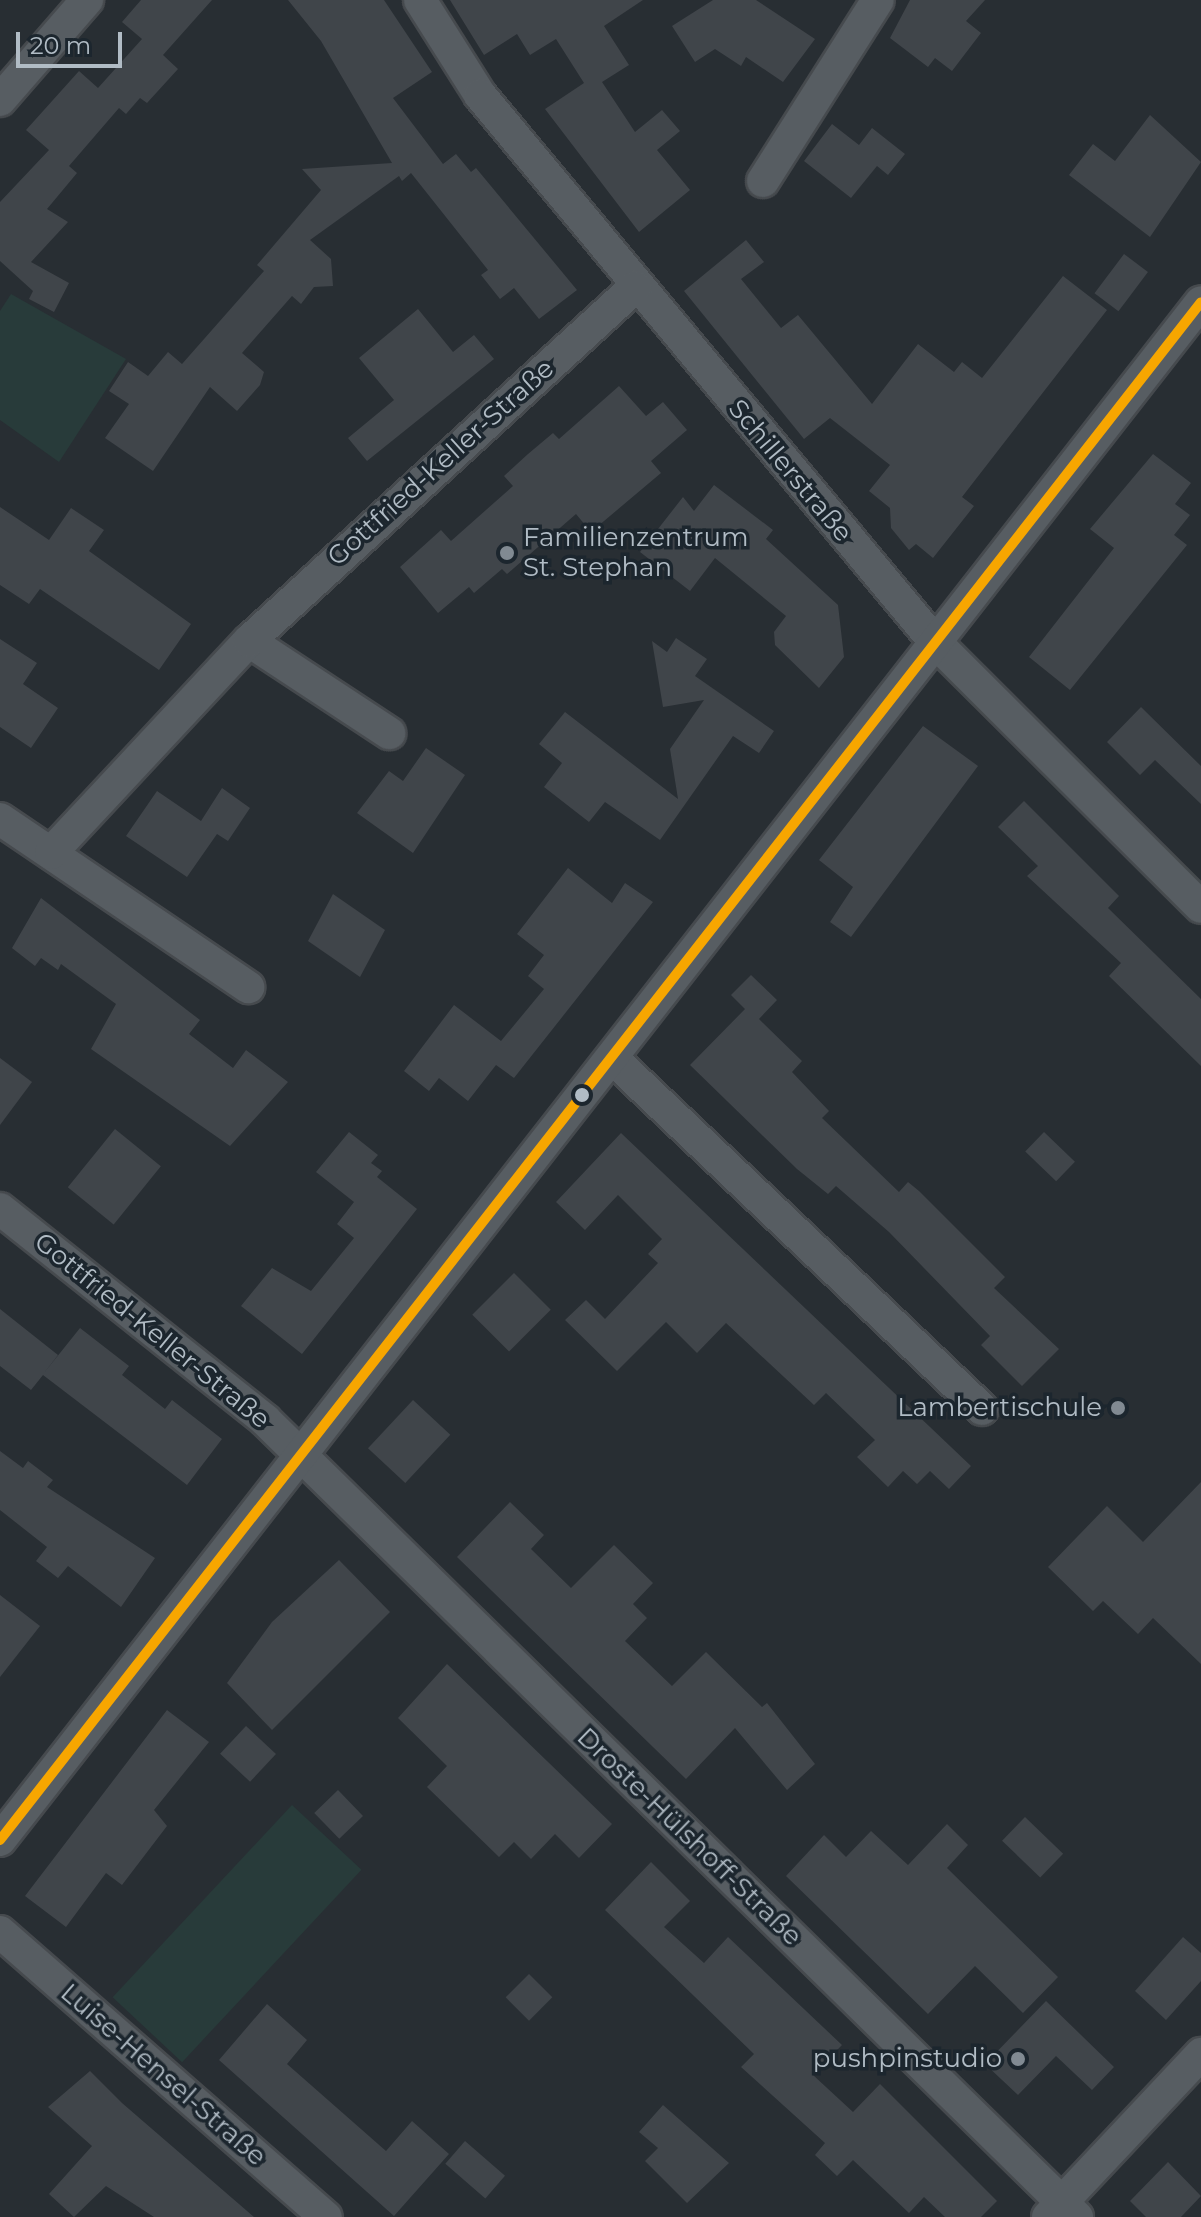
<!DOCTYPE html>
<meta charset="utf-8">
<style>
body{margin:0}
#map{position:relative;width:1201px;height:2217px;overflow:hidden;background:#282e33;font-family:Montserrat,sans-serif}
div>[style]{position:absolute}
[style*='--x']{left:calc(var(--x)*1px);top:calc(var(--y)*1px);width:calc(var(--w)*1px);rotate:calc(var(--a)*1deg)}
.green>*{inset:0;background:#283b3a;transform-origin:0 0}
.building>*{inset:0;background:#40454a;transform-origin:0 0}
.roads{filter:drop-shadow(2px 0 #464a4e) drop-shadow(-2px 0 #464a4e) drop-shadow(0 2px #464a4e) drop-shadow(0 -2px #464a4e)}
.minor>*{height:32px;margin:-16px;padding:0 16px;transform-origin:16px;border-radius:16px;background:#575d62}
.bus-1>*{height:10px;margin:-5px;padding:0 5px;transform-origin:5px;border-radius:5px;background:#f7a600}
.dots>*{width:22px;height:22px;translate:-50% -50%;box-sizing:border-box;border:4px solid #1c262e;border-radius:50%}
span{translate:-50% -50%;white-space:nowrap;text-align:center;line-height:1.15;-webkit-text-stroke:7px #1c262e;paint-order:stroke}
.street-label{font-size:26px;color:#b1bcc5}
.poi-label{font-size:26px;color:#b1bcc5}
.left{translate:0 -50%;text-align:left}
.right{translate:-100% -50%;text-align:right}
.scale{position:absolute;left:16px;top:32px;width:106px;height:36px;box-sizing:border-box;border:4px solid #b1bcc5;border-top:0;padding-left:10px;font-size:24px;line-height:28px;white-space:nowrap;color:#b1bcc5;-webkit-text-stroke:6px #1c262e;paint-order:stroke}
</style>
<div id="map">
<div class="green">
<div style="clip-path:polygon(11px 294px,126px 359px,59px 462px,0 420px,0 311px)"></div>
<div style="left:292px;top:1805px;width:95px;height:263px;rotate:43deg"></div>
</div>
<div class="building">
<div style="clip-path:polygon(141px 0,212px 0,163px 55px,178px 69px,147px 103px,140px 98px,126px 114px,119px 108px,69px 166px,77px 173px,47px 209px,68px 222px,31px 262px,69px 283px,54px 312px,29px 299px,33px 291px,0 261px,0 202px,49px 150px,26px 130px,79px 71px,98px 88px,142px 39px,122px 22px)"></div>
<div style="clip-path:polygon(288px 0,384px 0,432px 72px,393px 98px,443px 164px,456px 154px,471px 172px,476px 168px,577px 290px,539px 319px,514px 288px,500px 299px,481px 275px,488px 270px,411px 173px,402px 181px,399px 176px,310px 240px,331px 259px,333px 286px,314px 287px,301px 304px,292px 296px,242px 353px,264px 372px,260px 385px,237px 411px,210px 387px,153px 471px,105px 438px,129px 404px,109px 391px,128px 362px,148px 376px,168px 352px,182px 364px,264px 271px,257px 265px,321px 190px,302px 169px,392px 163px,321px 41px)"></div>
<div style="clip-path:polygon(450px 0,643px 0,604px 26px,629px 65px,602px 82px,635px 132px,662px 110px,680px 131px,657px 150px,690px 190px,639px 232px,545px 109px,584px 83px,556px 39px,530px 55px,517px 34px,484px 55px)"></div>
<div style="clip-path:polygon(713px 0,756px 0,815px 39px,783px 82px,746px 57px,741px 66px,715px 49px,695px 62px,672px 26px)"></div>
<div style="clip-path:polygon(910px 0,985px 0,966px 21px,981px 33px,952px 71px,935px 58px,928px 67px,890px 38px)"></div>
<div style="clip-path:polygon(1150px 115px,1201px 162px,1150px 237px,1069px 175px,1093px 144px,1115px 161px)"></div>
<div style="clip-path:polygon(832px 124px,859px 145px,872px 128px,905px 154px,888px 175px,877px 166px,851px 198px,804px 161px)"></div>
<div style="clip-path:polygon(746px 240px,764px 262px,741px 279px,781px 328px,798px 315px,872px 404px,918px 344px,954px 372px,962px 362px,982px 378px,1063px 276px,1107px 310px,962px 497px,974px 506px,933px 558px,916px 544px,909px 550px,891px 528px,890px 508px,869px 491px,890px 465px,830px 418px,804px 439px,684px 291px)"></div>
<div style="left:1124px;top:254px;width:30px;height:49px;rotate:37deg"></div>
<div style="clip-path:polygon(418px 309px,453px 352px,474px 335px,494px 359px,367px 461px,348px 438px,394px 400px,359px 358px)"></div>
<div style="clip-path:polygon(619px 386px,646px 416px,663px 402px,687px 430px,651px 461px,661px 473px,591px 532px,576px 514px,507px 574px,502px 569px,474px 593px,469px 587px,438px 613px,400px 567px,441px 530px,451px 541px,513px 486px,504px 476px,528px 454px,553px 433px,559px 439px)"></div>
<div style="clip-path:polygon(1153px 454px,1191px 483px,1175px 504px,1190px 515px,1174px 535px,1187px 545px,1070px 690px,1029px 657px,1114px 548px,1090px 529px)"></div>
<div style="clip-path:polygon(714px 485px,773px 530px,766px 539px,838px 605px,844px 657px,819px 688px,775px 645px,774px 632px,786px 616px,715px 558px,690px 591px,640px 552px,683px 497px,694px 511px)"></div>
<div style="clip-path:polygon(0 507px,49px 540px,71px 508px,104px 530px,89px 551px,191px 624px,159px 670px,40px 589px,29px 604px,0 585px)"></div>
<div style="clip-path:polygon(676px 638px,707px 659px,695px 676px,774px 731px,759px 753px,733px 736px,660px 840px,605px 802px,589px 822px,544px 787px,562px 763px,539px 744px,565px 712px,678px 799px,670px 749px,704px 700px,663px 707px,652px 641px,667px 652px)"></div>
<div style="clip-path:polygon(0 639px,37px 663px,23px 684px,58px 708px,31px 748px,0 727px)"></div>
<div style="clip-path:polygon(1141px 707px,1201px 766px,1201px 804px,1155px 760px,1140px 775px,1107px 742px)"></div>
<div style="clip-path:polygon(923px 726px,978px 766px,851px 937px,830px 922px,853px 887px,819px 860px)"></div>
<div style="clip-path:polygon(426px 748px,465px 775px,413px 853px,357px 813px,389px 771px,403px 781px)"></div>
<div style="clip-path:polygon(222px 788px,250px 808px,228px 841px,217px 834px,187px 877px,126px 836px,157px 791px,201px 821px)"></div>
<div style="clip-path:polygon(1024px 801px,1119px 896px,1108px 908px,1201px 999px,1201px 1066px,1109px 976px,1121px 963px,1027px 876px,1038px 866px,998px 827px)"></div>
<div style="clip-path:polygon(568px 868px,612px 903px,625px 883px,653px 902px,514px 1078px,496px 1065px,468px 1101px,439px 1078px,429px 1091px,404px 1071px,454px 1005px,501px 1041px,544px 989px,528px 976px,544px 955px,517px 934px)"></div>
<div style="clip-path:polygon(333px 894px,385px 930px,360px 977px,308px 941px)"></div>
<div style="clip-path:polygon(41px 898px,200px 1020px,189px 1034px,233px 1068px,246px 1050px,288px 1082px,230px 1146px,91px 1049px,116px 1004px,61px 964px,58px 970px,41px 958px,35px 966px,12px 948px)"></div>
<div style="clip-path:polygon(751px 975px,777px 1000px,759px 1019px,802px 1061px,792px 1072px,829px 1111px,822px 1118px,899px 1192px,908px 1182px,919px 1191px,1005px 1277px,994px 1288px,1059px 1349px,1022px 1386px,981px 1345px,990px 1336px,889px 1232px,836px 1186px,828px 1194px,797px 1169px,690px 1065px,745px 1009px,731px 995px)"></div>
<div style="clip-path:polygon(0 1058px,32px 1082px,0 1125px)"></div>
<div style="left:115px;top:1129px;width:59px;height:75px;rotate:39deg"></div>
<div style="clip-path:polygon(349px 1132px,378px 1155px,371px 1163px,382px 1171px,377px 1177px,417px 1209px,302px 1354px,241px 1306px,272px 1268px,311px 1291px,354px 1238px,337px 1224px,354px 1202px,316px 1172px)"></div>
<div style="left:1044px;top:1132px;width:43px;height:27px;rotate:44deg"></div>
<div style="clip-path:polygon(621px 1133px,971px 1466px,949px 1489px,930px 1471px,917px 1484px,903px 1471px,888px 1487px,857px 1457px,875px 1440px,826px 1393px,814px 1405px,726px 1323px,697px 1353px,666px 1322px,617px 1371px,565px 1320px,586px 1300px,605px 1319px,658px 1263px,648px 1254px,662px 1239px,618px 1195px,585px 1230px,556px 1202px)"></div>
<div style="left:514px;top:1273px;width:52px;height:59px;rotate:45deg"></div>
<div style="clip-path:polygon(0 1309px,58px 1355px,44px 1373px,80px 1328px,129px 1366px,122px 1375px,165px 1409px,172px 1400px,222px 1439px,187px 1485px,43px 1375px,31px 1390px,0 1366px)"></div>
<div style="left:413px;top:1400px;width:51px;height:66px;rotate:43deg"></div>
<div style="clip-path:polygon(0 1451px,23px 1468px,28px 1461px,53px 1480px,47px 1487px,155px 1558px,121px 1607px,68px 1566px,58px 1578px,36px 1561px,47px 1547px,0 1510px)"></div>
<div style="clip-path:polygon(1201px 1482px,1201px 1664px,1153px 1618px,1138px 1634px,1103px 1601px,1093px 1611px,1048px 1567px,1107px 1506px,1143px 1542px)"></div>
<div style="clip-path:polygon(510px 1502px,544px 1535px,531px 1549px,571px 1588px,614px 1545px,653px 1583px,633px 1604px,647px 1618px,625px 1641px,672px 1686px,706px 1652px,762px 1707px,767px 1703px,815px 1764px,787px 1790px,735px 1728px,686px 1779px,457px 1557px)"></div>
<div style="clip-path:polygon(339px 1560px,390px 1612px,272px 1730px,227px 1683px,272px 1622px)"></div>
<div style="clip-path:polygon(0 1595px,40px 1626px,0 1677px)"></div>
<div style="clip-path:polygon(447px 1664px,612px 1824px,579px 1858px,555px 1834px,531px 1859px,514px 1842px,499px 1857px,427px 1787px,447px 1766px,398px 1718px)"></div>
<div style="clip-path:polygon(167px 1710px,209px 1742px,154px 1810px,167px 1826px,122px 1885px,106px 1873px,66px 1927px,25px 1896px)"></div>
<div style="left:246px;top:1726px;width:41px;height:38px;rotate:43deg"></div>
<div style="left:338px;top:1790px;width:36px;height:33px;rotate:46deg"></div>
<div style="left:1025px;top:1817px;width:53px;height:33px;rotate:44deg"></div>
<div style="clip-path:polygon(947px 1824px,968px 1845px,947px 1868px,1058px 1977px,1023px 2013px,975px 1966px,928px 2014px,786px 1876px,824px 1835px,846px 1857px,871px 1831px,908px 1865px)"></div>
<div style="clip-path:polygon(651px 1862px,690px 1901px,664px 1927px,704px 1963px,728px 1937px,842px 2045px,813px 2075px,853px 2112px,880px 2084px,997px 2201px,981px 2217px,945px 2217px,924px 2197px,909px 2213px,853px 2160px,837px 2176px,815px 2155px,825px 2143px,741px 2067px,754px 2054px,605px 1910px)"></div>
<div style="clip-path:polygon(1183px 1937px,1201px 1953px,1201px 1981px,1166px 2020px,1135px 1991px)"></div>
<div style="left:529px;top:1974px;width:33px;height:33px;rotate:45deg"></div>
<div style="clip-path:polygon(1046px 2001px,1114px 2067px,1092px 2090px,1056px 2056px,1018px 2095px,985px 2064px)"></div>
<div style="clip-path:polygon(267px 2004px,307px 2040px,287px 2064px,386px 2151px,412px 2121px,449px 2154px,394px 2216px,219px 2060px)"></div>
<div style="clip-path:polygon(90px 2071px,122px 2103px,254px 2217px,154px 2217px,106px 2186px,74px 2217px,49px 2194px,92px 2146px,48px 2107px)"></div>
<div style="clip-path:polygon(663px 2105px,729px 2163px,687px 2203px,645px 2161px,658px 2148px,639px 2132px)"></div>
<div style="left:465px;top:2141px;width:53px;height:30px;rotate:41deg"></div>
<div style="clip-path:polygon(1168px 2162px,1201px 2196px,1181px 2217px,1146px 2217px,1130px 2201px)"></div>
</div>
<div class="roads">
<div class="minor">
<div style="--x:420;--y:0;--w:112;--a:57.7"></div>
<div style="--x:480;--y:95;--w:712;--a:50.25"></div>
<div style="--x:935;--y:642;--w:375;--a:44.9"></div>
<div style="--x:0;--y:100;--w:133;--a:-49"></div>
<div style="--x:763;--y:181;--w:214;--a:-57.6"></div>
<div style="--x:249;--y:641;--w:168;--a:33.3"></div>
<div style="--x:0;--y:819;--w:300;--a:34.1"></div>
<div style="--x:51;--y:853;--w:290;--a:-47"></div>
<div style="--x:249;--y:641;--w:524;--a:-42.52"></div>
<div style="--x:612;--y:1058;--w:510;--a:43.49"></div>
<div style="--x:0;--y:1209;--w:339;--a:38.5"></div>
<div style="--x:265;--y:1420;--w:1138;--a:44.47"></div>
<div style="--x:0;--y:1840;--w:1951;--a:-52.01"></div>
<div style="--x:0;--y:1932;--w:433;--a:41.2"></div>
<div style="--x:1048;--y:2217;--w:224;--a:-46.8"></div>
</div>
</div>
<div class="bus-1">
<div style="--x:0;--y:1840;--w:1951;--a:-52.01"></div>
</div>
<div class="dots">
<div style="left:507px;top:553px;background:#818a92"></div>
<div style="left:582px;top:1095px;background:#b1bcc5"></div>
<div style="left:1118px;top:1408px;background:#818a92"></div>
<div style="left:1018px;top:2059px;background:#818a92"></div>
</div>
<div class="street-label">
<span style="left:441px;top:463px;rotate:-42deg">Gottfried-Keller-Straße</span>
<span style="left:790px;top:471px;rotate:50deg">Schillerstraße</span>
<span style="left:152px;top:1331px;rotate:39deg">Gottfried-Keller-Straße</span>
<span style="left:689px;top:1837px;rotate:44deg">Droste-Hülshoff-Straße</span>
<span style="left:163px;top:2075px;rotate:41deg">Luise-Hensel-Straße</span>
</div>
<div class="poi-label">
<span class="left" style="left:523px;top:553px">Familienzentrum<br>St. Stephan</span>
<span class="right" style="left:1102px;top:1408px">Lambertischule</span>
<span class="right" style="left:1002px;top:2059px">pushpinstudio</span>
</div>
<div class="scale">20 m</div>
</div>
